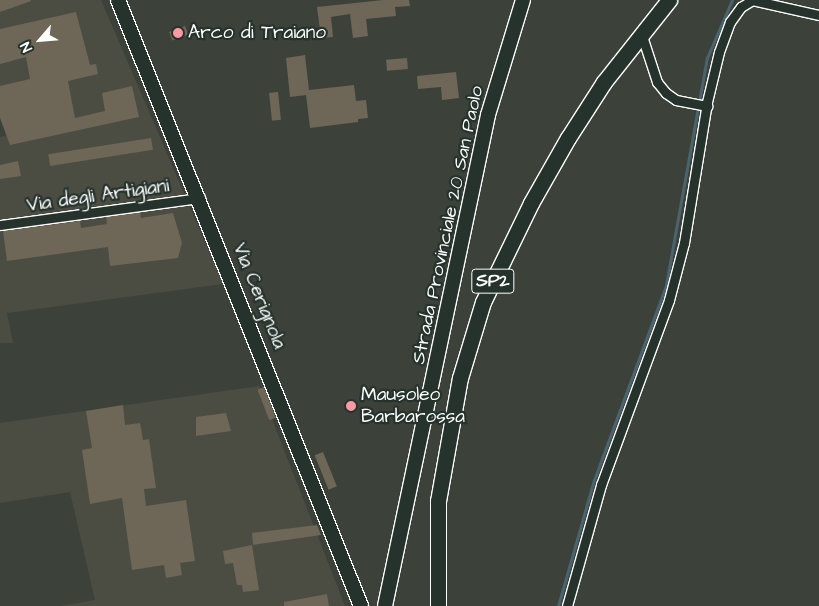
<!DOCTYPE html>
<style>
body{margin:0}
#map{position:relative;width:819px;height:606px;overflow:hidden;background:#3c423a;font-family:"Architects Daughter",sans-serif}
div>[style]{position:absolute}
[style*='--x']{left:calc(var(--x)*1px);top:calc(var(--y)*1px);width:calc(var(--w)*1px);rotate:calc(var(--a)*1deg)}
.built>*{inset:0;background:#4b4d43}
.stream>*{height:3px;margin:-1.5px;padding:0 1.5px;transform-origin:1.5px;border-radius:1.5px;background:#4a646f}
.building>*{inset:0;background:#6e6657;transform-origin:0 0}
.roads{filter:drop-shadow(1px 0 #fff) drop-shadow(-1px 0 #fff) drop-shadow(0 1px #fff) drop-shadow(0 -1px #fff)}
.street>*{height:9px;margin:-4.5px;padding:0 4.5px;transform-origin:4.5px;border-radius:4.5px;background:#26332d}
.secondary>*{height:14px;margin:-7px;padding:0 7px;transform-origin:7px;border-radius:7px;background:#26332d}
.primary>*{height:15px;margin:-7.5px;padding:0 7.5px;transform-origin:7.5px;border-radius:7.5px;background:#26332d}
.dots>*{width:14px;height:14px;translate:-50% -50%;box-sizing:border-box;border:2px solid #26332d;border-radius:50%}
span{translate:-50% -50%;white-space:nowrap;text-align:center;line-height:1.15;-webkit-text-stroke:4.5px #26332d;paint-order:stroke}
.shield-label span{padding:1px 4px;background:#26332d;border:1px solid;border-radius:4px;-webkit-text-stroke-width:0}
.shield-label{font-size:18px;color:#fff;font-weight:700}
.poi-label{font-size:19px;color:#fff}
.left{translate:0 -50%;text-align:left}
.street-label{font-size:19px;color:#fff}
.north{position:absolute;left:15px;top:15px;width:50px;height:50px;-webkit-text-stroke:4px #26332d;paint-order:stroke;rotate:243deg;font-size:14px;font-weight:700;line-height:20px;text-align:center;color:#fff}
.north::after{content:'';display:block;margin:auto;width:18px;height:22px;background:#fff;clip-path:polygon(50% 0,100% 100%,50% 72%,0 100%)}
</style>
<div id="map">
<div class="built">
<div style="clip-path:polygon(0 0,101px 0,223px 284px,7px 313px,13px 343px,0 343px,0 137px,8px 135px,0 118px)"></div>
<div style="clip-path:polygon(259px 386px,345px 606px,61px 606px,95px 600px,70px 492px,0 503px,0 423px)"></div>
</div>
<div class="stream">
<div style="--x:558;--y:606;--w:131;--a:-74.1"></div>
<div style="--x:594;--y:480;--w:208;--a:-69.7"></div>
<div style="--x:666;--y:285;--w:231;--a:-79.8"></div>
<div style="--x:707;--y:58;--w:63;--a:-66.7"></div>
</div>
<div class="building">
<div style="clip-path:polygon(0 0,31px 0,31px 1px,0 12px)"></div>
<div style="clip-path:polygon(383px 0,409px 0,410px 6px,395px 7px,396px 16px,366px 19px,368px 36px,353px 38px,350px 14px,331px 17px,333px 37px,321px 38px,317px 7px)"></div>
<div style="clip-path:polygon(76px 12px,90px 65px,96px 64px,98px 74px,68px 81px,75px 118px,105px 111px,102px 93px,132px 86px,139px 117px,10px 145px,0 118px,0 86px,30px 79px,26px 57px,0 64px,0 29px)"></div>
<div style="left:185px;top:26px;width:9px;height:17px;rotate:69deg"></div>
<div style="clip-path:polygon(305px 55px,309px 90px,354px 85px,356px 101px,366px 100px,368px 118px,358px 119px,358px 122px,310px 128px,306px 95px,290px 97px,286px 58px)"></div>
<div style="left:407px;top:58px;width:11px;height:21px;rotate:85deg"></div>
<div style="clip-path:polygon(456px 72px,459px 98px,442px 100px,441px 87px,418px 89px,417px 76px)"></div>
<div style="left:278px;top:92px;width:28px;height:9px;rotate:84deg"></div>
<div style="left:151px;top:138px;width:12px;height:104px;rotate:81deg"></div>
<div style="clip-path:polygon(18px 161px,21px 176px,0 179px,0 165px)"></div>
<div style="clip-path:polygon(140px 212px,141px 218px,173px 213px,182px 243px,178px 258px,110px 266px,108px 247px,7px 261px,3px 231px,80px 221px,81px 228px,107px 224px,106px 217px)"></div>
<div style="left:264px;top:387px;width:33px;height:7px;rotate:69deg"></div>
<div style="clip-path:polygon(123px 405px,125px 425px,140px 423px,143px 440px,149px 439px,156px 488px,144px 489px,146px 506px,186px 500px,195px 561px,180px 563px,182px 575px,166px 578px,164px 565px,132px 570px,122px 498px,90px 504px,82px 450px,92px 448px,86px 411px)"></div>
<div style="clip-path:polygon(226px 413px,231px 431px,196px 436px,196px 417px)"></div>
<div style="left:323px;top:452px;width:37px;height:9px;rotate:68deg"></div>
<div style="clip-path:polygon(317px 525px,321px 535px,253px 545px,252px 533px)"></div>
<div style="clip-path:polygon(252px 545px,259px 590px,243px 592px,242px 585px,237px 585px,233px 563px,225px 564px,223px 551px)"></div>
<div style="clip-path:polygon(327px 594px,329px 606px,284px 606px,284px 602px)"></div>
</div>
<div class="roads">
<div class="street">
<div style="--x:641;--y:33;--w:52;--a:71.9"></div>
<div style="--x:657;--y:82;--w:14;--a:51"></div>
<div style="--x:666;--y:93;--w:12;--a:35"></div>
<div style="--x:676;--y:100;--w:32;--a:11"></div>
<div style="--x:0;--y:225;--w:202;--a:-7.7"></div>
<div style="--x:567;--y:606;--w:126;--a:-74.3"></div>
<div style="--x:601;--y:485;--w:197;--a:-69.8"></div>
<div style="--x:669;--y:300;--w:59;--a:-75.3"></div>
<div style="--x:684;--y:243;--w:143;--a:-80.7"></div>
<div style="--x:707;--y:102;--w:51;--a:-76.5"></div>
<div style="--x:719;--y:52;--w:32;--a:-70"></div>
<div style="--x:730;--y:22;--w:19;--a:-54"></div>
<div style="--x:741;--y:7;--w:13;--a:-32"></div>
<div style="--x:752;--y:0;--w:69;--a:12.6"></div>
</div>
<div class="secondary">
<div style="--x:118;--y:0;--w:653;--a:68.15"></div>
<div style="--x:385;--y:606;--w:502;--a:-78.15"></div>
<div style="--x:488;--y:115;--w:120;--a:-73.1"></div>
</div>
<div class="primary">
<div style="--x:438;--y:606;--w:105;--a:-90"></div>
<div style="--x:438;--y:501;--w:125;--a:-79.9"></div>
<div style="--x:460;--y:378;--w:79;--a:-73.2"></div>
<div style="--x:483;--y:302;--w:110;--a:-64.1"></div>
<div style="--x:531;--y:203;--w:75;--a:-60.4"></div>
<div style="--x:568;--y:138;--w:67;--a:-57.3"></div>
<div style="--x:604;--y:82;--w:105;--a:-51.6"></div>
</div>
</div>
<div class="dots">
<div style="left:178px;top:33px;background:#ff9aa2"></div>
<div style="left:351px;top:406px;background:#ff9aa2"></div>
</div>
<div class="shield-label">
<span style="left:493px;top:281px">SP2</span>
</div>
<div class="poi-label">
<span class="left" style="left:188px;top:33px">Arco di Traiano</span>
<span class="left" style="left:361px;top:406px">Mausoleo<br>Barbarossa</span>
</div>
<div class="street-label">
<span style="left:98px;top:196px;rotate:-8deg">Via degli Artigiani</span>
<span style="left:448px;top:225px;rotate:-78deg">Strada Provinciale 20 San Paolo</span>
<span style="left:259px;top:296px;rotate:68deg">Via Cerignola</span>
</div>
<div class="north">N</div>
</div>
